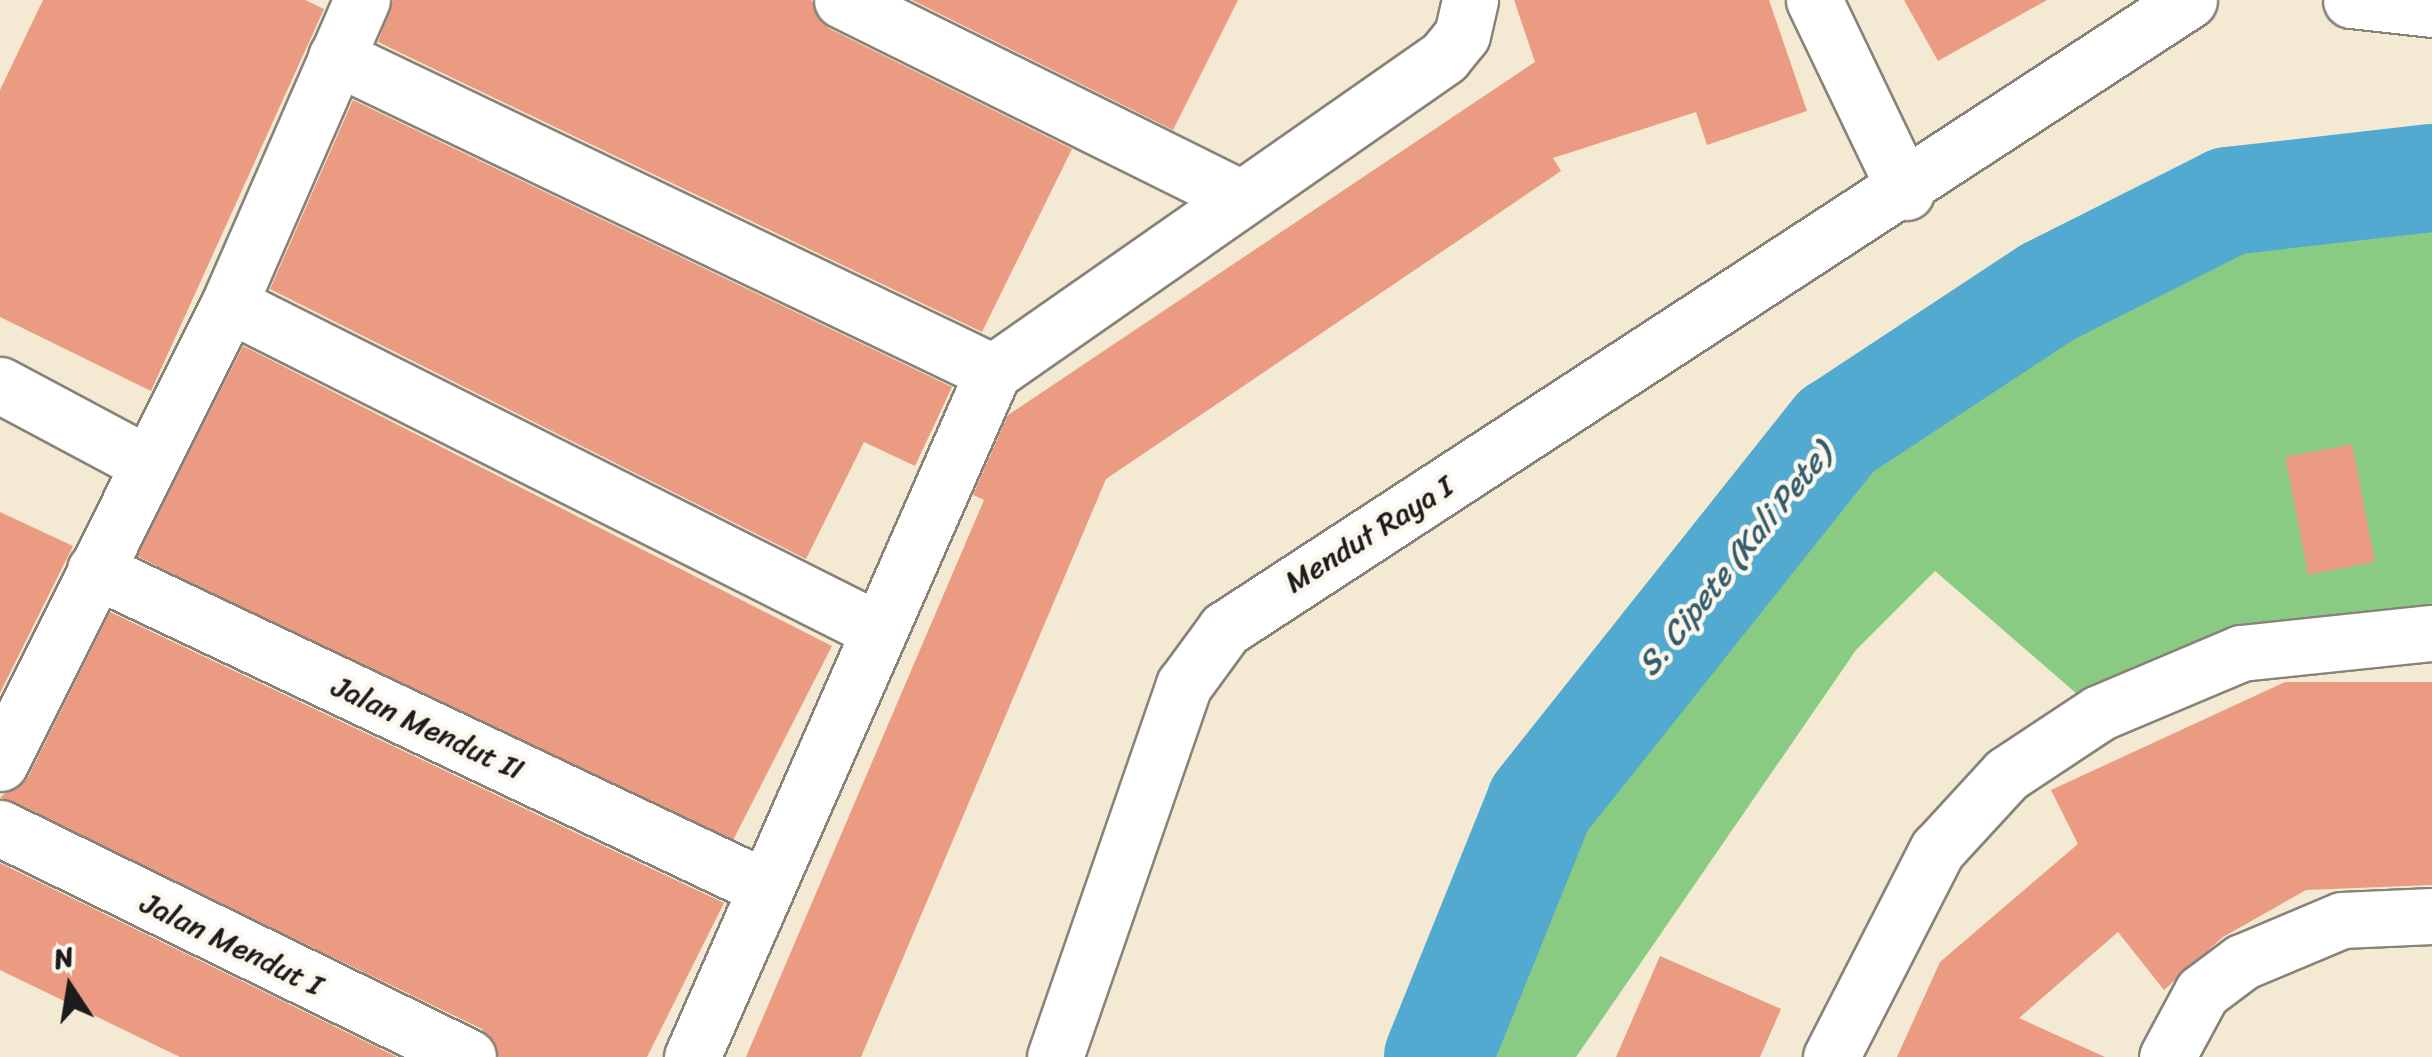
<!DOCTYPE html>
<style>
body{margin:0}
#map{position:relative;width:2432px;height:1057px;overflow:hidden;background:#f4ead3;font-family:Sriracha,sans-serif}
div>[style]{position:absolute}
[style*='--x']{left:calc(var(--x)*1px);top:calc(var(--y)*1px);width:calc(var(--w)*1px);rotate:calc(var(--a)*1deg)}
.green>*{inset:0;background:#8acb83}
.river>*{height:108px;margin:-54px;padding:0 54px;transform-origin:54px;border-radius:54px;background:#53aad0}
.building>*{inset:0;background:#ea9b82;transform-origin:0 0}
.roads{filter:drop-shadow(2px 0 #888378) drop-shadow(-2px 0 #888378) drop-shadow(0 2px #888378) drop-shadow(0 -2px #888378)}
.minor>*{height:55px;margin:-27.5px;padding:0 27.5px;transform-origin:27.5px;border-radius:27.5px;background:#fff}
span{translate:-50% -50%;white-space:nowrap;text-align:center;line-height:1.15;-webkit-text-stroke:9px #fbf7ec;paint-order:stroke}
.street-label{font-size:30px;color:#1c1c1c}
.water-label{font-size:32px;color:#355c6d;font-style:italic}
.north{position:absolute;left:20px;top:937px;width:100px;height:100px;-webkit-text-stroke:8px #fbf7ec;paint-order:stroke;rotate:348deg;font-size:28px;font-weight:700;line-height:40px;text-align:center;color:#1c1c1c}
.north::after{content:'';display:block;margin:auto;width:35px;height:45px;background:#1c1c1c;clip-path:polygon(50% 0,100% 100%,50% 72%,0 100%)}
</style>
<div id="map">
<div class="green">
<div style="clip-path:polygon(2432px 178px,2432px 633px,2099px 713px,1935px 571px,1856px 650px,1576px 1057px,1441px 1057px,1540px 804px,1837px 431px,2048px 292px,2229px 201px)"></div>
</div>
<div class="river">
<div style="--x:1438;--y:1057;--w:273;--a:-68"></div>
<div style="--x:1540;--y:804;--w:477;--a:-51.5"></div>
<div style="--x:1837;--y:431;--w:253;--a:-33.4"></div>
<div style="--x:2048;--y:292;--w:203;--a:-26.7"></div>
<div style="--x:2229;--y:201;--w:204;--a:-6.5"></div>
</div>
<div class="building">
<div style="clip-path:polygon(43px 0,305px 0,324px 9px,151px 391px,0 317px,0 90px)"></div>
<div style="clip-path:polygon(393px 0,811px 0,828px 28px,1072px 149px,982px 332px,378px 42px)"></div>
<div style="clip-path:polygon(912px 0,1238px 0,1173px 130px)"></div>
<div style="clip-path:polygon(1514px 0,1769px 0,1807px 111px,1707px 145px,1696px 112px,1553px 158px,1561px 171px,1106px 479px,861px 1057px,746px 1057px,984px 500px,973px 495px,1008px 415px,1535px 62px)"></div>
<div style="clip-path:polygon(1904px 0,2047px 0,1938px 61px)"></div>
<div style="clip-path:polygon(353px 100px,952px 387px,915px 466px,864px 442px,806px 559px,270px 289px)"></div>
<div style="left:243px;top:346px;width:661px;height:235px;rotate:27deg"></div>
<div style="left:2352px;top:444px;width:120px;height:68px;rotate:79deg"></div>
<div style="clip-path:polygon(0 512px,73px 546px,0 693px)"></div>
<div style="clip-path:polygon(110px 612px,724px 903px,647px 1057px,499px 1057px,482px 1029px,0 797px,28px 777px)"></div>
<div style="clip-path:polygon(2285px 682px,2432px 682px,2432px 885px,2306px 890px,2223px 937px,2164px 990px,2118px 932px,2019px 1018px,2105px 1057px,1897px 1057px,1940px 962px,2078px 844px,2051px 790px)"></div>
<div style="clip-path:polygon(0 863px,397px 1057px,180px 1057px,0 970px)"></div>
<div style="clip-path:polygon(1660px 956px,1781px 1009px,1760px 1057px,1616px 1057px)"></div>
</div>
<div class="roads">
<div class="minor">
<div style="--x:842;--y:0;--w:443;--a:26.4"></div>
<div style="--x:1814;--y:0;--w:213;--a:64.4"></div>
<div style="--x:2351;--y:0;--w:81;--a:6.3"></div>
<div style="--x:336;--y:57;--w:729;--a:25.62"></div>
<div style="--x:229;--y:304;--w:722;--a:26.67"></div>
<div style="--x:0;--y:385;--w:168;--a:28.1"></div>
<div style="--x:95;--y:570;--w:736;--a:25.35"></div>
<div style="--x:0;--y:763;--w:513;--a:-63.48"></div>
<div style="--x:229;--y:304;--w:332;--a:-66.4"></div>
<div style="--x:0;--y:828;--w:521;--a:26.07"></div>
<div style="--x:692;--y:1057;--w:748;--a:-66.28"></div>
<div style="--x:993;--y:372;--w:550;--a:-34.93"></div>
<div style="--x:1444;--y:57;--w:28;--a:-51"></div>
<div style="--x:1462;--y:35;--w:36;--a:-77"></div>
<div style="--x:1055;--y:1057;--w:394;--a:-70.9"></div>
<div style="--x:1184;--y:685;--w:69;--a:-53.8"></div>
<div style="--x:1225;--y:629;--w:1151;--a:-33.12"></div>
<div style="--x:1831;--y:1057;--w:233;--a:-62.9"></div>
<div style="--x:1937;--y:850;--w:103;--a:-47.4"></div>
<div style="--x:2007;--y:774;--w:110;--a:-33.5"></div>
<div style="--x:2099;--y:713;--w:154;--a:-22.9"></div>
<div style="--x:2241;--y:653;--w:192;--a:-6"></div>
<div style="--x:2167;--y:1057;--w:74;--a:-61.7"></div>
<div style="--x:2202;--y:992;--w:50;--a:-36.9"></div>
<div style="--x:2242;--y:962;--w:108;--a:-22.8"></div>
<div style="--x:2342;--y:920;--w:90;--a:-2.5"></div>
</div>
</div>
<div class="street-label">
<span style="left:1369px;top:534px;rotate:-32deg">Mendut Raya I</span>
<span style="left:428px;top:728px;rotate:25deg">Jalan Mendut II</span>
<span style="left:232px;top:944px;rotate:26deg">Jalan Mendut I</span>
</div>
<div class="water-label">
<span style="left:1735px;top:560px;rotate:-51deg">S. Cipete (Kali Pete)</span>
</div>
<div class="north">N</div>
</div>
